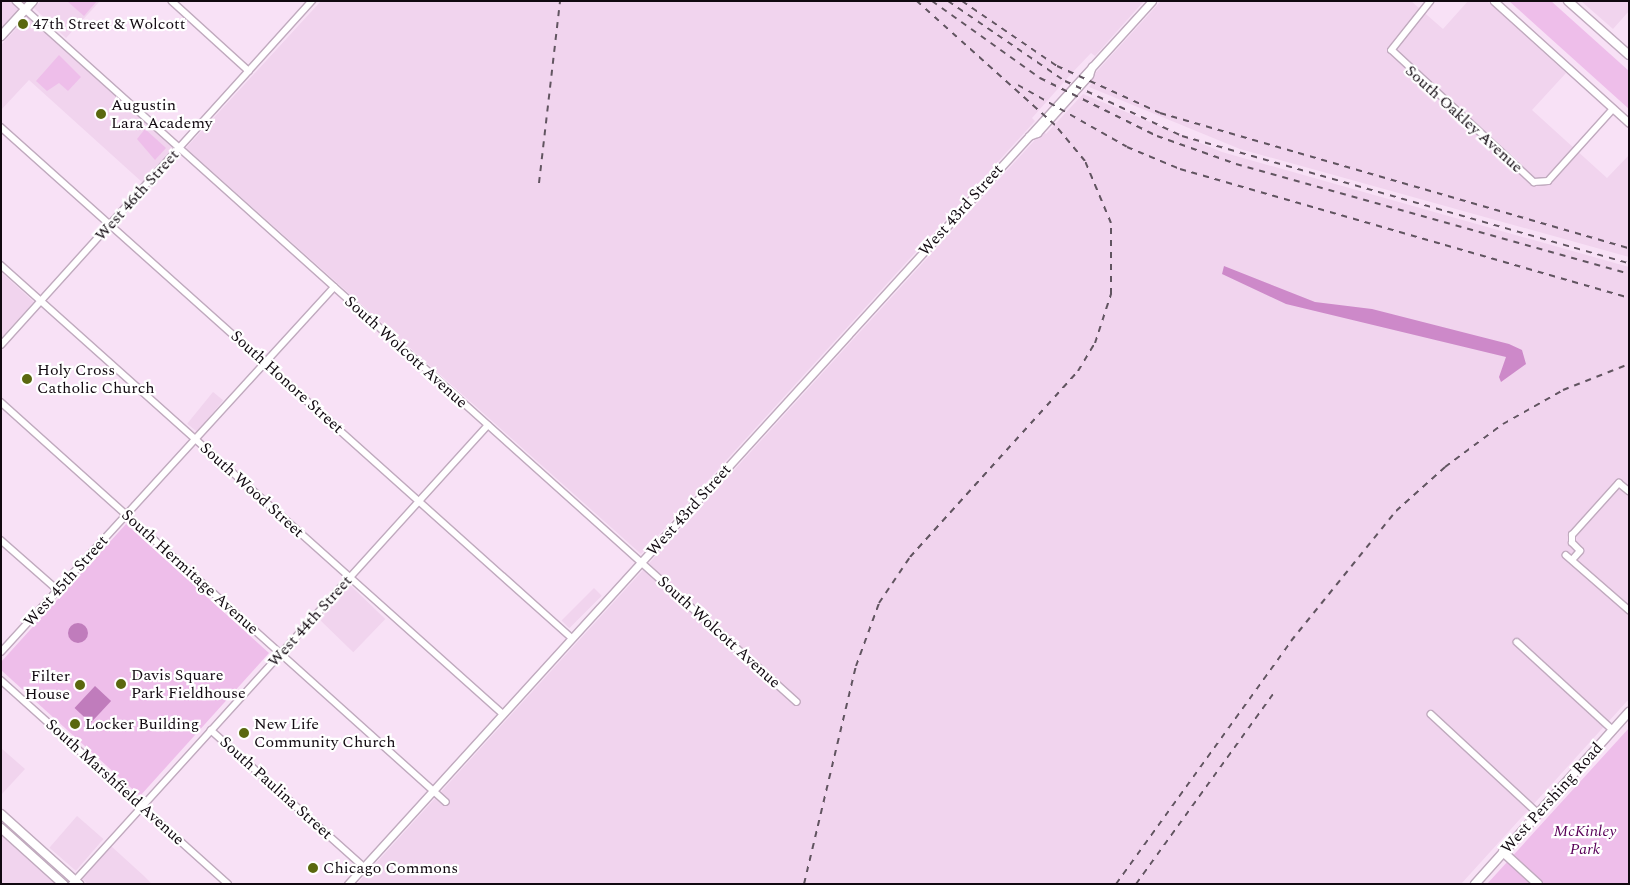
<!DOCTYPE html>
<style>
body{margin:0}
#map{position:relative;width:1630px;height:885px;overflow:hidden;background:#f8e1f6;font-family:Spectral,serif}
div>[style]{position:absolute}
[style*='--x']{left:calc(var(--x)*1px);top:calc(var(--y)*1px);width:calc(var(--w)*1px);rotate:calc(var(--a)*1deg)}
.built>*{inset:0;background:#f1d4ee;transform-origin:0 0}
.green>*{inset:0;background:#eebeea}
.forest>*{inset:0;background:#cd89c9}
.water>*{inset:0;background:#c07cbc;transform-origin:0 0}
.round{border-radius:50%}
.roads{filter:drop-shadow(1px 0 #c0aabe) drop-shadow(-1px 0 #c0aabe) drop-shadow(0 1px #c0aabe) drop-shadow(0 -1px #c0aabe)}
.minor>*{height:5.5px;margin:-2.75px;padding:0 2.75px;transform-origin:2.75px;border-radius:2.75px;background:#fff}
.tertiary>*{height:7px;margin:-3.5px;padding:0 3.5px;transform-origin:3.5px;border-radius:3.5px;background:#fff}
.secondary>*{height:8px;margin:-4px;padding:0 4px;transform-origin:4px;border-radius:4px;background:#fff}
.rail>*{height:2px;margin-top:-1px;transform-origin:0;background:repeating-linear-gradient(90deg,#615460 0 6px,transparent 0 12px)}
.dots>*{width:14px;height:14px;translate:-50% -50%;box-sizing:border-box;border:2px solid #fff;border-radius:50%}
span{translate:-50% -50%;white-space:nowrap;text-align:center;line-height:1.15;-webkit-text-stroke:4.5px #fff;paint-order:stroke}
.poi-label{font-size:16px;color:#110910}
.left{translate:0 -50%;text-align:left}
.right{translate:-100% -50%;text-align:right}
.street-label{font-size:16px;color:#110910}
.park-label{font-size:16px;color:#590058;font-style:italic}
.frame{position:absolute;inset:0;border:2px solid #110910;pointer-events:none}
</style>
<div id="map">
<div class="built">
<div style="clip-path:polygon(1px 1px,9px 1px,20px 11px,1px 31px)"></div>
<div style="clip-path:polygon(41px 1px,100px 1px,66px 38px,34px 8px)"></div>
<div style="clip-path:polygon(321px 1px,1144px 1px,1095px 56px,1091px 53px,1071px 74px,1032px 118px,1035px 121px,641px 554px,186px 148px)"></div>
<div style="clip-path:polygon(1161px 1px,1411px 1px,1443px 29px,1468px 1px,1487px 1px,1566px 73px,1532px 110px,1607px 178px,1629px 155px,1629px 257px,1240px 149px,1089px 87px,1093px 82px,1089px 80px)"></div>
<div style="clip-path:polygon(1581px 1px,1629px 1px,1629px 11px,1613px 29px)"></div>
<div style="clip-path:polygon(28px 16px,174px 149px,143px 183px,29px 80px,1px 110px,1px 45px)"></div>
<div style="clip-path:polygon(1083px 94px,1222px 152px,1629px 267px,1629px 699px,1461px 884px,357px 884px,1043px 131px,1046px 134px)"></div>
<div style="clip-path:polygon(1px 272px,34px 302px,1px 338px)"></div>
<div style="left:213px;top:392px;width:13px;height:41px;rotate:39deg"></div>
<div style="left:350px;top:585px;width:49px;height:46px;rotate:44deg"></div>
<div style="left:594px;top:588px;width:11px;height:46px;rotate:45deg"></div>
<div style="clip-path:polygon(1px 748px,25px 769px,1px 795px)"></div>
<div style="left:77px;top:816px;width:35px;height:42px;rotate:41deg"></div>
<div style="clip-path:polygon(1px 835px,55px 884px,1px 884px)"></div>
<div style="clip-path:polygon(111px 846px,144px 876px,152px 884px,88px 884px,82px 879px)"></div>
</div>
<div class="green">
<div style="clip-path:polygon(67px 1px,97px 1px,84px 16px)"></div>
<div style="clip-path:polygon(1509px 1px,1551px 1px,1629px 71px,1629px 109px)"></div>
<div style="clip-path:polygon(59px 55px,81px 77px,68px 91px,59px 83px,47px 91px,36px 81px)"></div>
<div style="clip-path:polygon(145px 129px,166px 148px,155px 160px,137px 139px)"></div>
<div style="clip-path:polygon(126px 524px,269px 653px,140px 796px,1px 670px,1px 662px)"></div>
<div style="clip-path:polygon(1629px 728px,1629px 884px,1487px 884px)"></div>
</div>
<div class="forest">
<div style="clip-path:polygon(1224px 266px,1315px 302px,1372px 309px,1509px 344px,1522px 350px,1526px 364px,1501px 382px,1499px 377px,1506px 357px,1286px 304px,1222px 274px)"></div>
</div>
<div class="water">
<div class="round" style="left:68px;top:623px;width:20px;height:20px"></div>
<div style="left:95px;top:686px;width:22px;height:30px;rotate:43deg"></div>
</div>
<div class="roads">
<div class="minor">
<div style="--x:16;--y:1;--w:1049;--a:41.91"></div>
<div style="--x:172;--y:1;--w:104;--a:42.3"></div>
<div style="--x:1431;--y:1;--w:63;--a:128.5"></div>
<div style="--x:1392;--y:50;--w:194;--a:42.9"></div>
<div style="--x:1534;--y:182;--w:14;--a:-4"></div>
<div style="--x:1548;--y:181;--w:97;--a:-47.9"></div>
<div style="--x:1;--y:127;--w:766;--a:41.83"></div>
<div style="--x:1;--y:265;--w:674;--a:41.81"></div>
<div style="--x:1;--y:345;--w:464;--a:-47.9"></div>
<div style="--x:1;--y:402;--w:598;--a:41.95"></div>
<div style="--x:1;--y:540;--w:76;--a:41.3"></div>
<div style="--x:1566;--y:555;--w:84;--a:41.1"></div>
<div style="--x:1572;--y:560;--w:12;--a:-48"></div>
<div style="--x:1580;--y:551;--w:11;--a:-135"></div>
<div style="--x:1572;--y:543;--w:8;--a:-90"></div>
<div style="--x:1572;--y:535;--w:70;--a:-47.9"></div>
<div style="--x:1619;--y:483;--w:13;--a:39"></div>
<div style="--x:1517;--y:642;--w:130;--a:42.5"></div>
<div style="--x:1;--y:652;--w:494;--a:-47.6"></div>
<div style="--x:1;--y:680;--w:305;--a:41.9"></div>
<div style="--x:1431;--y:714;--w:146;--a:42.8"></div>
<div style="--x:211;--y:730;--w:205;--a:41.8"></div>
<div style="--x:72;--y:884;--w:619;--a:-47.81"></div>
</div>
<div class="tertiary">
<div style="--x:1494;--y:1;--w:182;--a:42.1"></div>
<div style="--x:1029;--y:136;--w:9;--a:-21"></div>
<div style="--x:1037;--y:133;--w:78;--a:-48.1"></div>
<div style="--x:1089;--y:75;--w:9;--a:-72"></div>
<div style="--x:348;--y:884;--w:1194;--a:-47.68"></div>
</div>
<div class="secondary">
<div style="--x:1568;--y:1;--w:81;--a:41.5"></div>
<div style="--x:1;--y:36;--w:47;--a:-47.6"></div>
<div style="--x:1;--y:814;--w:105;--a:41.9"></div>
<div style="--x:1;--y:828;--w:84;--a:42.1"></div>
<div style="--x:1503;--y:852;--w:47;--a:42.4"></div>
<div style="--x:1475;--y:884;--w:231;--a:-48.2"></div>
</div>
</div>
<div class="rail">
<div style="--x:932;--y:1;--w:133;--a:35.5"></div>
<div style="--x:1040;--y:78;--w:131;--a:26.4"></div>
<div style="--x:1157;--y:136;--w:84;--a:19.5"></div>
<div style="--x:1236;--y:164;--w:408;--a:15.6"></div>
<div style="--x:948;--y:1;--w:142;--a:34.4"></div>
<div style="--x:1065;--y:81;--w:129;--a:25.2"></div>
<div style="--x:1182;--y:136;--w:465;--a:15.9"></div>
<div style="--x:962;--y:1;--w:115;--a:34.4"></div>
<div style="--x:1057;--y:66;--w:113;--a:24.5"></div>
<div style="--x:1160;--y:113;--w:488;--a:16.1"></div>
<div style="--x:1018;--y:85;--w:125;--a:29.6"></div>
<div style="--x:1127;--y:147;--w:57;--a:22.5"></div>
<div style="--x:1180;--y:169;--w:467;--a:16"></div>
<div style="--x:539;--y:183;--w:183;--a:-83.4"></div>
<div style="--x:804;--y:884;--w:224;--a:-76.6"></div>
<div style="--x:856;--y:666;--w:67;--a:-69.9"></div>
<div style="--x:879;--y:603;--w:55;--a:-56"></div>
<div style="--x:910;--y:557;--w:251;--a:-47.9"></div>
<div style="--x:1078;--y:371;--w:33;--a:-59"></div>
<div style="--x:1095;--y:343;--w:52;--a:-71.9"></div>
<div style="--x:1111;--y:294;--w:71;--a:-90"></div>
<div style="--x:1111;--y:223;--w:67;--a:-112.8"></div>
<div style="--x:1085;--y:161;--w:47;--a:-129.8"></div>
<div style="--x:1055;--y:125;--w:186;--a:-138.1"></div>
<div style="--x:1116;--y:884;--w:299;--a:-54.2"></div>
<div style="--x:1291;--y:641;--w:167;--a:-51.1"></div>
<div style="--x:1396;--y:511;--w:66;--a:-41.9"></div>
<div style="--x:1445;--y:467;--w:72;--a:-36.6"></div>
<div style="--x:1503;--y:424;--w:69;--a:-29.5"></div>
<div style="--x:1563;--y:390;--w:71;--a:-21.5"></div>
<div style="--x:1136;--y:884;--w:234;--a:-54.2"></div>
</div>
<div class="dots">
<div style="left:23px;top:24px;background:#5a680f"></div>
<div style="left:101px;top:114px;background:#5a680f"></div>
<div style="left:27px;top:379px;background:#5a680f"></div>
<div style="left:121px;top:684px;background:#5a680f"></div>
<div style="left:80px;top:685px;background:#5a680f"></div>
<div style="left:75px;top:724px;background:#5a680f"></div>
<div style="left:244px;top:733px;background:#5a680f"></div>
<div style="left:313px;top:868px;background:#5a680f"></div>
</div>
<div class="poi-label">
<span class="left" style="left:33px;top:24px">47th Street &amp; Wolcott</span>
<span class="left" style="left:111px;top:114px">Augustin<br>Lara Academy</span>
<span class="left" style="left:37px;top:379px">Holy Cross<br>Catholic Church</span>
<span class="left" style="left:131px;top:684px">Davis Square<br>Park Fieldhouse</span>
<span class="right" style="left:70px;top:685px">Filter<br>House</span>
<span class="left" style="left:85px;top:724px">Locker Building</span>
<span class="left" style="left:254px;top:733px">New Life<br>Community Church</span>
<span class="left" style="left:323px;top:868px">Chicago Commons</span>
</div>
<div class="street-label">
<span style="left:1464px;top:119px;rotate:42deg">South Oakley Avenue</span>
<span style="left:137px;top:195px;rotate:-48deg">West 46th Street</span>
<span style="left:961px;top:210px;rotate:-48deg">West 43rd Street</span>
<span style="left:406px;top:352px;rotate:42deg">South Wolcott Avenue</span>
<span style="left:287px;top:382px;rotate:42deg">South Honore Street</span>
<span style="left:252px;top:490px;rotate:42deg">South Wood Street</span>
<span style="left:689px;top:510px;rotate:-48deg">West 43rd Street</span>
<span style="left:190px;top:572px;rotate:42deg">South Hermitage Avenue</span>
<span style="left:66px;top:581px;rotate:-48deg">West 45th Street</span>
<span style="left:310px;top:621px;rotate:-48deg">West 44th Street</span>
<span style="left:719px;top:632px;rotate:42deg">South Wolcott Avenue</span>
<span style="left:115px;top:782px;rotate:42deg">South Marshfield Avenue</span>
<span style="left:276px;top:788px;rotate:42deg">South Paulina Street</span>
<span style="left:1552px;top:798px;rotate:-48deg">West Pershing Road</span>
</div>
<div class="park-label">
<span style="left:1585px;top:840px">McKinley<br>Park</span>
</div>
<div class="frame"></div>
</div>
